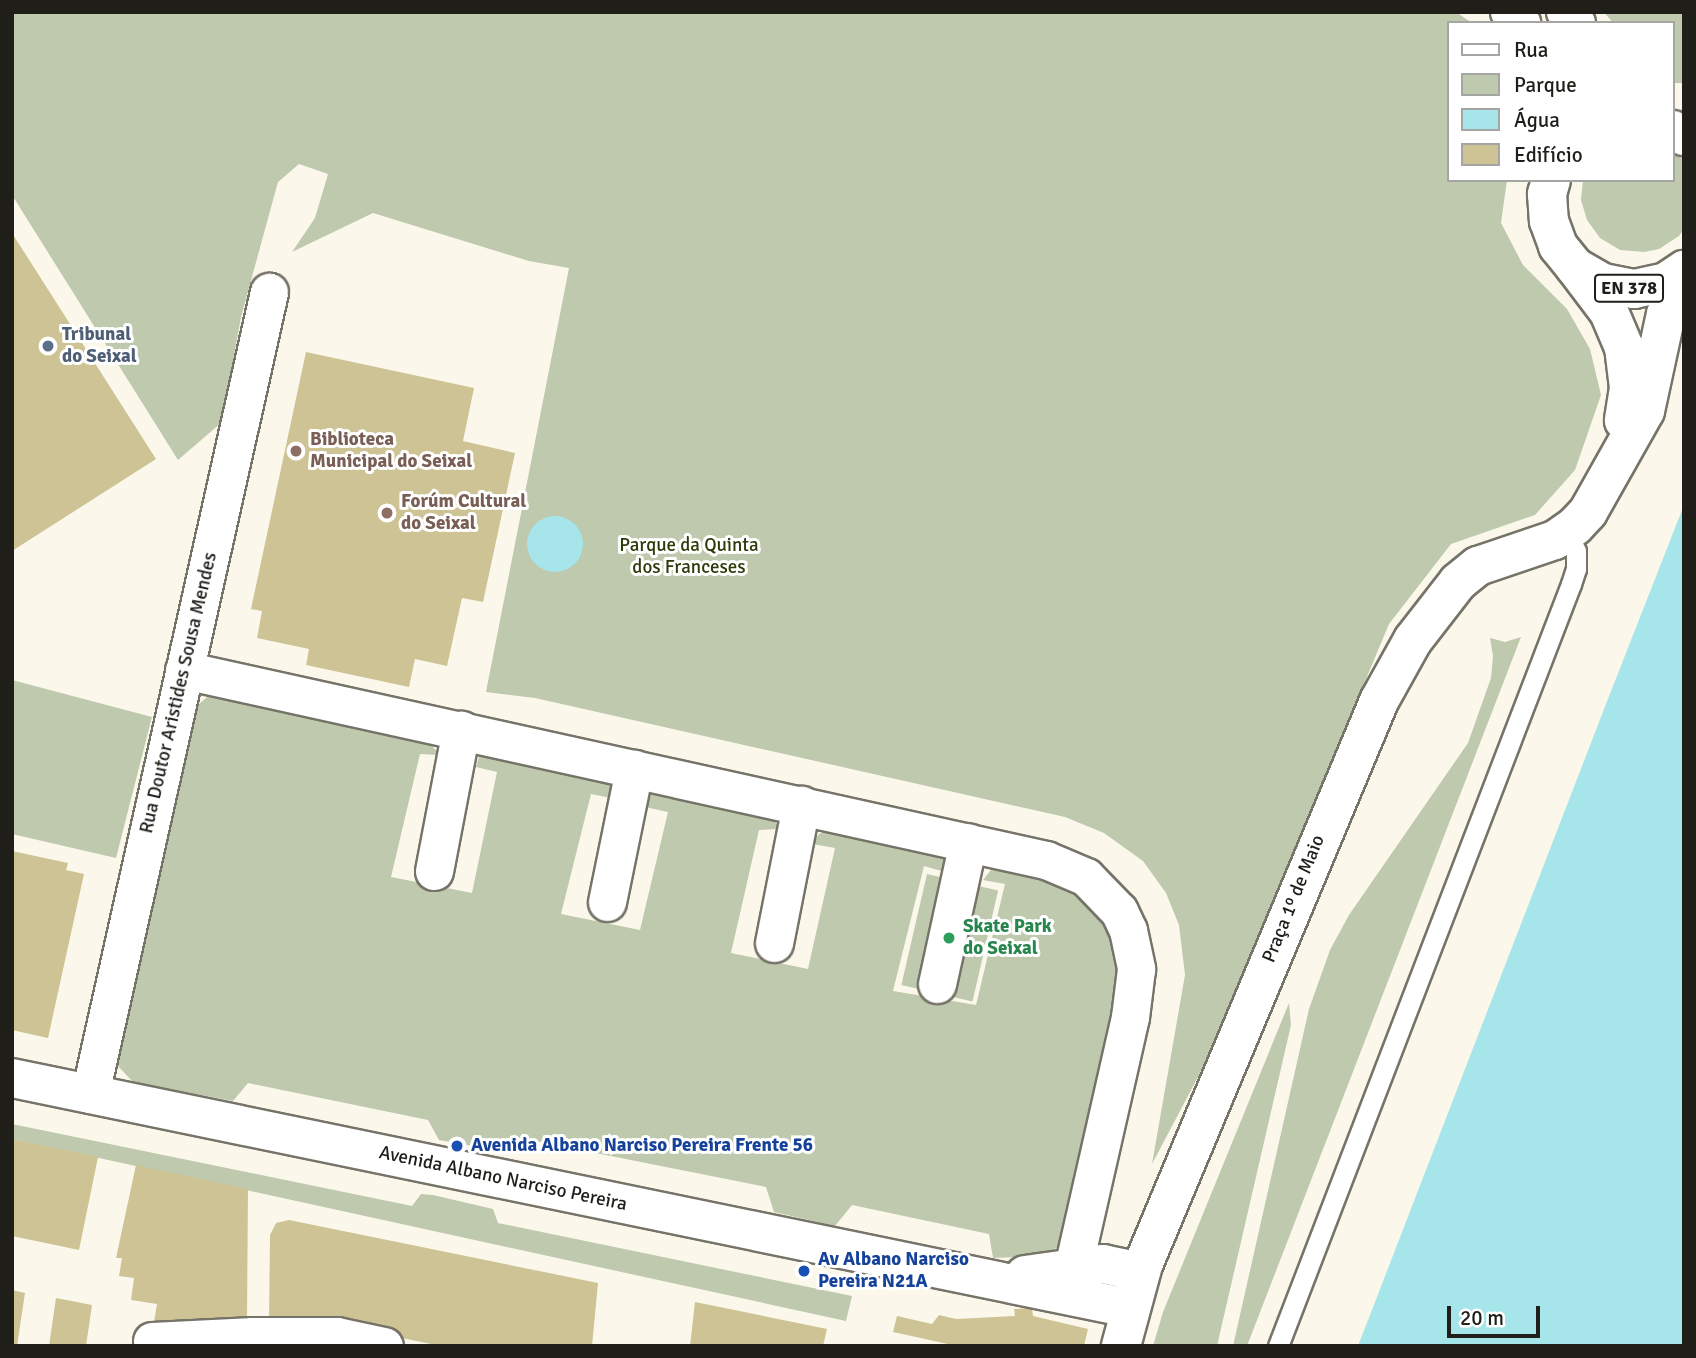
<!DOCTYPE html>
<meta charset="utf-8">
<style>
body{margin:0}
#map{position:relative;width:1696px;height:1358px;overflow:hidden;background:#fbf8eb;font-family:Signika,sans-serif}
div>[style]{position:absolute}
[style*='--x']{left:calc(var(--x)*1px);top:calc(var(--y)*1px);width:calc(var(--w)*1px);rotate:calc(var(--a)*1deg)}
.green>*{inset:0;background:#bec9ae;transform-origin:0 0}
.water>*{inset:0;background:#a6e5ea}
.round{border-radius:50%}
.building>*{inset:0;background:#cdc394}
.roads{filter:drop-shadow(2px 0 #767368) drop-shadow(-2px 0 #767368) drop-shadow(0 2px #767368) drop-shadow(0 -2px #767368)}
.service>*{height:19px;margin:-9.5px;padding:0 9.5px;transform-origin:9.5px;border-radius:9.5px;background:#fff}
.minor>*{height:37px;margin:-18.5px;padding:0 18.5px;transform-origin:18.5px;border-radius:18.5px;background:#fff}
.tertiary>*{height:38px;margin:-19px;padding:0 19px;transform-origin:19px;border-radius:19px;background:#fff}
.secondary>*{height:38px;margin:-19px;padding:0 19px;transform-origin:19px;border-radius:19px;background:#fff}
.primary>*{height:38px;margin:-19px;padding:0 19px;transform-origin:19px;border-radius:19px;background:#fff}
.dots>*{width:19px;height:19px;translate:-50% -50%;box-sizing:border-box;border:4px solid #fff;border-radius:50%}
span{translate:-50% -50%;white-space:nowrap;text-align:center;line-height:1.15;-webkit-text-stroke:6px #fff;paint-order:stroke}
.shield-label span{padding:2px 5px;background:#fff;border:2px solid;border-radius:5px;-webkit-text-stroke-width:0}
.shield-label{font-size:18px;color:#1f1e19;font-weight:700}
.service-label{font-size:19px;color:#4e5e75;font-weight:700}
.left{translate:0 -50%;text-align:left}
.education-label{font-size:19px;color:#785e54;font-weight:700}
.park-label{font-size:19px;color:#2b3b09}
.street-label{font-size:19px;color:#1f1e19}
.leisure-label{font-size:19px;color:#27864d;font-weight:700}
.transit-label{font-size:19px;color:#164399;font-weight:700}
.frame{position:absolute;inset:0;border:14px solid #1f1e19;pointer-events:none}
.legend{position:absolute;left:1447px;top:21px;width:228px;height:161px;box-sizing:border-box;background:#fff;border:2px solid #a5a5a3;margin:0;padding:9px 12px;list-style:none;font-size:21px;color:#1f1e19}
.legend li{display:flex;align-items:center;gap:14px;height:35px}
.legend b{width:35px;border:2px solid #a5a5a3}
.scale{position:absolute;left:1447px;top:1306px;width:93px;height:32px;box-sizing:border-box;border:4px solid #1f1e19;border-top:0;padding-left:9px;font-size:21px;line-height:24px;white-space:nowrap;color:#1f1e19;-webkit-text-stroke:5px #fff;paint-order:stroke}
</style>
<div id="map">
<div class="green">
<div style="clip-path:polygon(12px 12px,1456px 12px,1472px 23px,1449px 23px,1449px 180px,1507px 180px,1501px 223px,1523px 265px,1567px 309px,1590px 349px,1601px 395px,1575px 470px,1535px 515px,1451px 544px,1389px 624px,1230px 1004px,1199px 1075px,1152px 1164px,1185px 975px,1179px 925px,1166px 893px,1143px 861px,1104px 833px,1065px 817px,535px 698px,486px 692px,569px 268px,529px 261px,373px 213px,292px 252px,315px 218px,328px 174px,299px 164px,278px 182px,241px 317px,222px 422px,178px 460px,12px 195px)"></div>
<div style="clip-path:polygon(1604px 12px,1684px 12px,1684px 83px,1673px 83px,1673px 23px,1613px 23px)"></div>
<div style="clip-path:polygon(1673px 152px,1684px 160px,1684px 229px,1679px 236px,1659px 249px,1644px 252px,1620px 250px,1600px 238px,1587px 220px,1581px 200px,1583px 180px,1673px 180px)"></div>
<div style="clip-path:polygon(1521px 637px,1247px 1346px,1233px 1346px,1309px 1009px,1330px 950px,1349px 915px,1468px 743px,1491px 678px,1493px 656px,1490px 638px,1505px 642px)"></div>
<div style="clip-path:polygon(12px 680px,152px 717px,116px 858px,12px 834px)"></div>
<div style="clip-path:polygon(214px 691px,424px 737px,440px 755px,420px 754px,391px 877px,472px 893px,497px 772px,476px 767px,480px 754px,494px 752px,603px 777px,613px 789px,611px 798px,591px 794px,561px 914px,640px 930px,668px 812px,645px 807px,652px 793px,669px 789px,770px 813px,780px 829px,759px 830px,731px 953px,808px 969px,835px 848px,812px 844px,819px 834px,832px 829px,928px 848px,944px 859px,945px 872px,924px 866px,893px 991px,976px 1005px,1005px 884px,983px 880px,994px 866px,1077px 886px,1111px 922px,1124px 970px,1064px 1244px,1041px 1256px,993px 1258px,989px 1234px,852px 1205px,835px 1226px,774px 1212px,766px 1187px,515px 1137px,501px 1151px,439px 1140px,428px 1120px,248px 1083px,233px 1101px,133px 1082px,117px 1065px,198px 705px)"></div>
<div style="left:927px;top:874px;width:73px;height:114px;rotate:13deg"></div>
<div style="clip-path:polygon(1289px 1003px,1291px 1025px,1217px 1346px,1153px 1346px,1163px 1312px)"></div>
<div style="clip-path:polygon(12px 1124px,412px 1206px,421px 1194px,433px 1195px,493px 1209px,498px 1223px,852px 1296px,846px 1321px,12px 1139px)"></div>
</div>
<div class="water">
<div style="clip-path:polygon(1684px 505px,1684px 1346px,1358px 1346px,1606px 704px)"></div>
<div class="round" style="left:527px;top:516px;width:56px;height:56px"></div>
</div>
<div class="building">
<div style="clip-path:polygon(12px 233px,156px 459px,12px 551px)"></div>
<div style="clip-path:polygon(306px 352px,474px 388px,463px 441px,515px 453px,483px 602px,462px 598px,447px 666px,415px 659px,409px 687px,306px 665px,309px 649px,257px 638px,262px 611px,251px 609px)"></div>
<div style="clip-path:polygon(12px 851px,68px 863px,66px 870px,84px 874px,48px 1038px,12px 1030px)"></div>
<div style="clip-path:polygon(12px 1139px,98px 1157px,79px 1250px,12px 1236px)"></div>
<div style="clip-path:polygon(136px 1165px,248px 1189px,247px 1321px,154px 1322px,157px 1304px,131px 1300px,134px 1278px,119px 1276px,122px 1258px,116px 1258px)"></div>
<div style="clip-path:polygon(289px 1220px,598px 1283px,592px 1346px,441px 1346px,343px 1326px,269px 1325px,270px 1235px,276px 1223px)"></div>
<div style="clip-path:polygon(12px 1290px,25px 1293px,17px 1346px,12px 1346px)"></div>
<div style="clip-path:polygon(56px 1298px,92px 1305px,86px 1346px,49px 1346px)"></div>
<div style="clip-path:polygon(695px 1302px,827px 1329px,823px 1346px,690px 1346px)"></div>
<div style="clip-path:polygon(1032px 1308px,1033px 1316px,1088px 1329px,1084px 1346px,957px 1346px,893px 1332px,897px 1316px,932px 1324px,939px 1315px,956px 1319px,1015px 1316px,1014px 1309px)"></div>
</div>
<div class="roads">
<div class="service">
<div style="--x:1278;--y:1346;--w:816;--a:-68.97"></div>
<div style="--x:1571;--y:584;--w:16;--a:-72"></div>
<div style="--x:1576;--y:569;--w:18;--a:-90"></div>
<div style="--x:1576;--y:551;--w:21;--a:-115"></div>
</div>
<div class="minor">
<div style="--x:184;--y:670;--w:883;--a:12.43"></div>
<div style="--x:1046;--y:860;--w:43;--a:23"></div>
<div style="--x:1086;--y:877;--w:47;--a:45.9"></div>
<div style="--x:1119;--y:911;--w:21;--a:65"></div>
<div style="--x:1128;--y:930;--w:40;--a:78"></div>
<div style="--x:1136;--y:969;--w:48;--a:97.1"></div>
<div style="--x:1130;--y:1017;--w:284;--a:102.8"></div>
<div style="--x:434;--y:871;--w:144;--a:-79.2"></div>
<div style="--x:607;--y:902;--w:136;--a:-78.5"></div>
<div style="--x:774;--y:943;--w:141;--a:-78.9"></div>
<div style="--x:937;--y:984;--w:145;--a:-77.7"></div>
<div style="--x:90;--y:1094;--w:822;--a:-77.42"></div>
<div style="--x:253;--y:1336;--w:84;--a:0"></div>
<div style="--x:337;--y:1336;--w:48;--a:12"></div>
<div style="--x:152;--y:1341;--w:101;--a:-2.8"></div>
<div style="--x:253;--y:1336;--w:10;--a:90"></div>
</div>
<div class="tertiary">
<div style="--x:1575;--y:267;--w:56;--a:52.9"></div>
<div style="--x:1609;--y:312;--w:38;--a:67"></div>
<div style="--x:1624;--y:347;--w:41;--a:83"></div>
<div style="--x:1629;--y:388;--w:33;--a:99"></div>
<div style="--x:12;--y:1078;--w:1140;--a:11.64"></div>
<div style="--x:1025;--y:1275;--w:79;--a:-8"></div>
<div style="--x:1103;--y:1264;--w:38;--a:12"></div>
<div style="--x:1121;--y:1346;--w:84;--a:-74.8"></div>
<div style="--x:1143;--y:1265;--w:611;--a:-67.29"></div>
<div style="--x:1379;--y:701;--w:70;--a:-60.9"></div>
<div style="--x:1413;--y:640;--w:73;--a:-52.2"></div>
<div style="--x:1458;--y:582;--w:26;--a:-39"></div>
<div style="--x:1478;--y:566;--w:81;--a:-18.7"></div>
<div style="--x:1555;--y:540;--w:24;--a:-35"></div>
<div style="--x:1575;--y:526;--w:19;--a:-47"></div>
<div style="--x:1588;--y:512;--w:116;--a:-60.6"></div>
<div style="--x:1645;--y:411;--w:99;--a:-77.8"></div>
<div style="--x:1666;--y:314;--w:41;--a:-64.1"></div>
</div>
<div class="secondary">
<div style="--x:1510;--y:12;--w:16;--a:45"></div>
<div style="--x:1566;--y:12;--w:15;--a:48"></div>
</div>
<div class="primary">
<div style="--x:1673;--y:130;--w:13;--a:29"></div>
<div style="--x:1551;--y:180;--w:15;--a:106"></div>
<div style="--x:1547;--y:194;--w:27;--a:86"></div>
<div style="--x:1549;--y:221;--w:27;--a:70"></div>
<div style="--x:1558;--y:246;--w:27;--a:51"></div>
<div style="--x:1575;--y:267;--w:32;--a:30"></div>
<div style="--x:1603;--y:283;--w:32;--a:11"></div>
<div style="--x:1634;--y:289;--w:33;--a:-12"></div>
<div style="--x:1666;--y:282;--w:22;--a:-34"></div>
</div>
</div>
<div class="dots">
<div style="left:48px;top:346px;background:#5c6f8a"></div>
<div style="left:296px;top:451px;background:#8d6e63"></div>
<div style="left:387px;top:513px;background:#8d6e63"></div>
<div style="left:949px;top:938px;background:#2e9e5b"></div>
<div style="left:457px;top:1146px;background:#1a4fb4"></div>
<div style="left:804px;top:1271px;background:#1a4fb4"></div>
</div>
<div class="shield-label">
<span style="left:1629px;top:288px">EN 378</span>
</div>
<div class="service-label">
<span class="left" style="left:62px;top:346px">Tribunal<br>do Seixal</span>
</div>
<div class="education-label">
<span class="left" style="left:310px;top:451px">Biblioteca<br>Municipal do Seixal</span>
<span class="left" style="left:401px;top:513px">Forúm Cultural<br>do Seixal</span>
</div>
<div class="park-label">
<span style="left:689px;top:557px">Parque da Quinta<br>dos Franceses</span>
</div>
<div class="street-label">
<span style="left:179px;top:693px;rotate:-77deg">Rua Doutor Aristides Sousa Mendes</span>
<span style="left:1294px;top:899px;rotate:-68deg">Praça 1º de Maio</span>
<span style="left:503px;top:1179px;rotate:12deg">Avenida Albano Narciso Pereira</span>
</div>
<div class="leisure-label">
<span class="left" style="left:963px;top:938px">Skate Park<br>do Seixal</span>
</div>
<div class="transit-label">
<span class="left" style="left:471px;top:1146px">Avenida Albano Narciso Pereira Frente 56</span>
<span class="left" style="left:818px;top:1271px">Av Albano Narciso<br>Pereira N21A</span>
</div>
<div class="frame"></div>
<ul class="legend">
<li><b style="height:9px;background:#fff"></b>Rua</li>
<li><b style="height:19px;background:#bec9ae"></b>Parque</li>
<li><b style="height:19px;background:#a6e5ea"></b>Água</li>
<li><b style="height:19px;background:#cdc394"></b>Edifício</li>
</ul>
<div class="scale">20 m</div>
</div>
